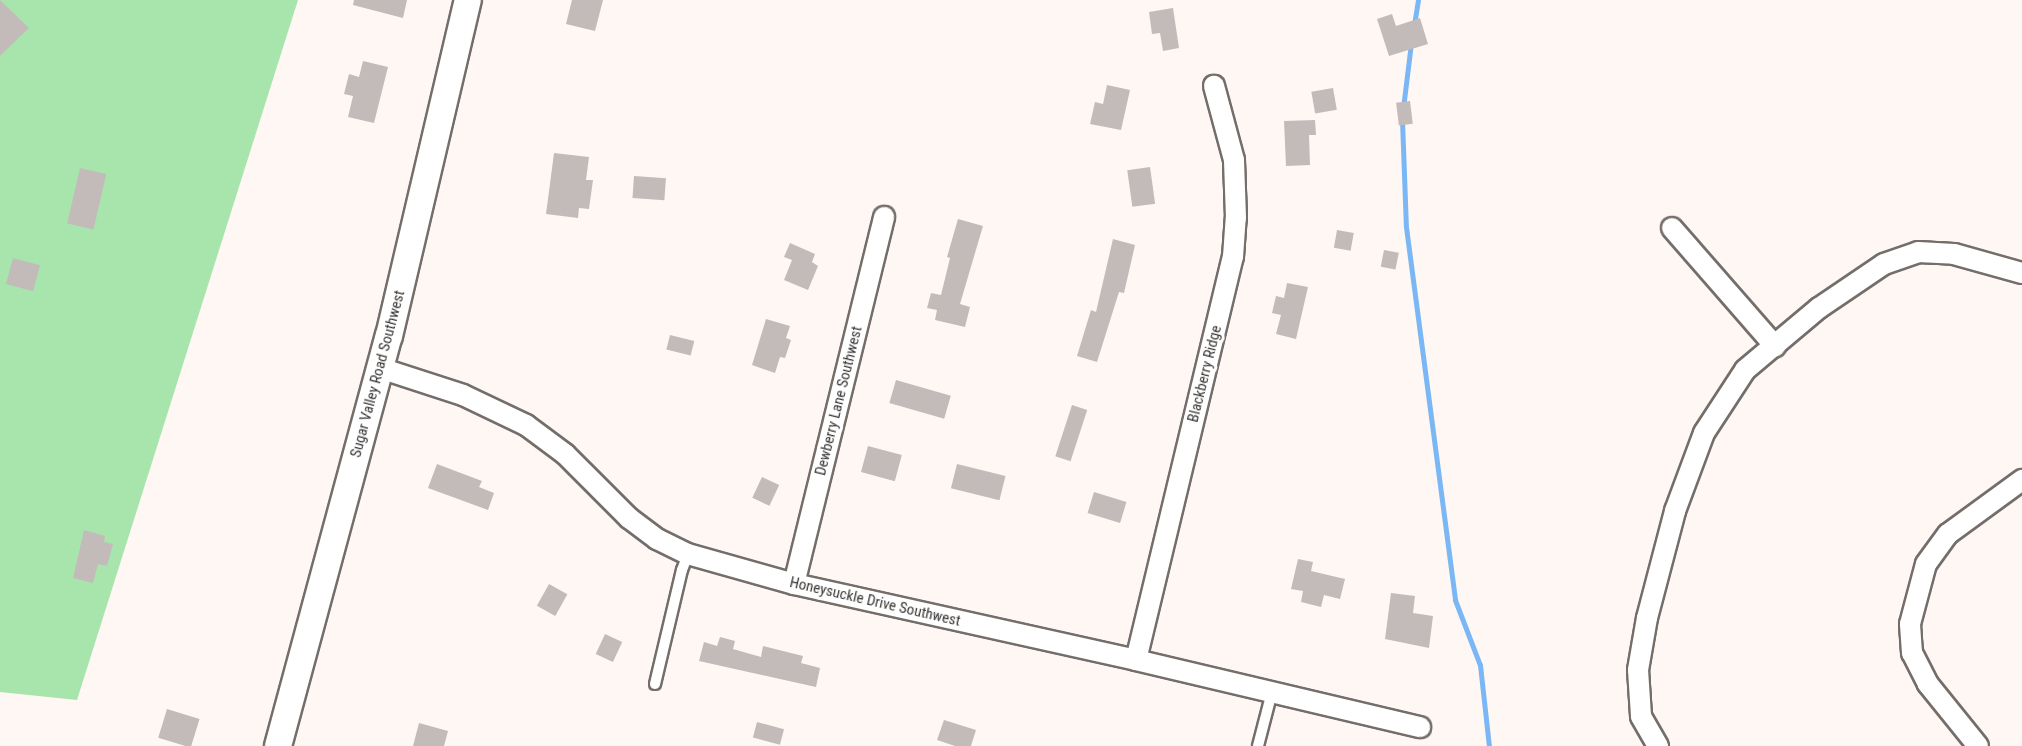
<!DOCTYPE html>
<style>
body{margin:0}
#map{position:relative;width:2022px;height:746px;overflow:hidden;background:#fef7f3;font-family:"Roboto Condensed",sans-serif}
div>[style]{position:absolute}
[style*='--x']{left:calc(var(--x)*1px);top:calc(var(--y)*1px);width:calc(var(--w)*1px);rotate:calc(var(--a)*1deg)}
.green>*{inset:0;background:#a8e5ac}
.stream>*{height:5px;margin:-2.5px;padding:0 2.5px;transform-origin:2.5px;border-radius:2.5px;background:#7ab7f4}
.building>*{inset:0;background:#c3bbb9;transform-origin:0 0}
.roads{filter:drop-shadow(2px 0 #746e6b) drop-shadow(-2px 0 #746e6b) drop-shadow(0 2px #746e6b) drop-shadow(0 -2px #746e6b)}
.service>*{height:10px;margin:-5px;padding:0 5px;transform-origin:5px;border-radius:5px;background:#fff}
.minor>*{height:20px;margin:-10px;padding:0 10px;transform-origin:10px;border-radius:10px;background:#fff}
.tertiary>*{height:26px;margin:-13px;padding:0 13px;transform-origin:13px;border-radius:13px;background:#fff}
span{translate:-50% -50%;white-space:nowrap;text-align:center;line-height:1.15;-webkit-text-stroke:6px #fff;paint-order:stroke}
.street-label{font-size:15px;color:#383634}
</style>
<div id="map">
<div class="green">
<div style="clip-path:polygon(0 0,298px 0,77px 700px,0 692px)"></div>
</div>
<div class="stream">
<div style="--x:1414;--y:25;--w:25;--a:-81"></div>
<div style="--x:1403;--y:108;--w:65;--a:-83"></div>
<div style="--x:1402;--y:120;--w:107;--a:87.9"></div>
<div style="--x:1406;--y:227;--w:376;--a:82.5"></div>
<div style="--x:1455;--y:600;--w:70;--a:69"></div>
<div style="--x:1480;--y:665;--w:81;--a:83.7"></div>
</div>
<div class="building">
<div style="clip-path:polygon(0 0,29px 28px,0 56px)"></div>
<div style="clip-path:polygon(354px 0,407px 0,403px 18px,353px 5px)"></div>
<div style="clip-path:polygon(572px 0,603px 0,595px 31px,566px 24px)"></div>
<div style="clip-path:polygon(1173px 8px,1179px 48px,1163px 51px,1160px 33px,1152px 34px,1149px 12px)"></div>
<div style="clip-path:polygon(1392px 14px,1396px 26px,1420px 18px,1428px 44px,1389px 56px,1377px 19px)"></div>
<div style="clip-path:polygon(363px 61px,388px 67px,374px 123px,348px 117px,353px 96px,344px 94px,349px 74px,359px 77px)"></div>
<div style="clip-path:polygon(1107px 85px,1130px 90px,1121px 130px,1090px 124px,1095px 102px,1103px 104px)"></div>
<div style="left:1333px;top:88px;width:22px;height:22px;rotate:80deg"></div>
<div style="left:1410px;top:101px;width:23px;height:14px;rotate:83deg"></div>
<div style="clip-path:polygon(1315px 120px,1316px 135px,1309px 135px,1310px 165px,1286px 166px,1284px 121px)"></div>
<div style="clip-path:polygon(554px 153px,589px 157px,586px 180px,593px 180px,589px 209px,579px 208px,578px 218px,546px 214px)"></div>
<div style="left:1150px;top:167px;width:37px;height:23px;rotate:82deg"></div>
<div style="left:80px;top:168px;width:27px;height:57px;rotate:13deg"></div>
<div style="left:634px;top:176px;width:32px;height:22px;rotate:4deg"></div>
<div style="clip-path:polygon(958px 219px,983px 226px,960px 304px,970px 307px,965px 327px,935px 320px,937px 310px,927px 308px,931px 293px,941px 295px,950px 258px,947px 257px)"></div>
<div style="left:1337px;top:230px;width:17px;height:18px;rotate:10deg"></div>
<div style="clip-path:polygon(1113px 239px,1135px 245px,1124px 293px,1119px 292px,1097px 362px,1077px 356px,1091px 310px,1096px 312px)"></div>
<div style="clip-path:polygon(790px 243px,815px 254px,812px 262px,818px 266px,808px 290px,784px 280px,792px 260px,784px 257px)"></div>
<div style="left:1384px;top:250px;width:15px;height:17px;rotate:11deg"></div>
<div style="left:13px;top:258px;width:28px;height:27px;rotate:15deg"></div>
<div style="clip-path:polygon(1287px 283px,1308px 287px,1296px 339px,1276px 334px,1281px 315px,1272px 313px,1276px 296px,1284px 298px)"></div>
<div style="clip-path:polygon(766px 319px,790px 326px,786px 338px,791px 340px,785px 358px,780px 357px,775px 373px,752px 365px)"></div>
<div style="left:670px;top:335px;width:25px;height:15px;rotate:14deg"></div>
<div style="left:896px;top:380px;width:57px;height:24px;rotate:16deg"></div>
<div style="left:1072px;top:405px;width:16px;height:54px;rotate:18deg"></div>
<div style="left:868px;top:446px;width:35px;height:27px;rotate:15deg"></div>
<div style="clip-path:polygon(437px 464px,482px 481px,479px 487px,494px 493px,488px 510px,428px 488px)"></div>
<div style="left:957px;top:464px;width:50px;height:25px;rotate:14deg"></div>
<div style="left:762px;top:477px;width:19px;height:23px;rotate:25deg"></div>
<div style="left:1094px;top:492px;width:34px;height:22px;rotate:17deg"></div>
<div style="clip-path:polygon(84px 530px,105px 536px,104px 542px,113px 544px,107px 566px,98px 564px,93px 583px,73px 578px)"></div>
<div style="clip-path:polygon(1298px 559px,1313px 562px,1311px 571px,1345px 579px,1340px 599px,1324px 595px,1321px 607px,1301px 602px,1303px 591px,1291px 589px)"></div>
<div style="left:549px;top:584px;width:21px;height:25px;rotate:29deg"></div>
<div style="clip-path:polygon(1391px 593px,1415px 596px,1413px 613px,1433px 616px,1429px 648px,1385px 639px)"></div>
<div style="left:605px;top:634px;width:19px;height:22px;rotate:25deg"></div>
<div style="clip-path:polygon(720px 637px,735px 641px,733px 649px,761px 657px,763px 646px,803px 656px,801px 663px,820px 668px,816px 687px,699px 661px,704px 642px,717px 646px)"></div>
<div style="left:167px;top:709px;width:34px;height:30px;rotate:17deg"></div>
<div style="clip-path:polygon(944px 720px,976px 730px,971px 746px,955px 746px,937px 740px)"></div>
<div style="left:757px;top:722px;width:28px;height:16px;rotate:15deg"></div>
<div style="clip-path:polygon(419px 723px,448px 731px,444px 746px,413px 746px)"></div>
</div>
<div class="roads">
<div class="service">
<div style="--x:655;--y:684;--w:117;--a:-76.7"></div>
<div style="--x:682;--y:570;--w:17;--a:-69"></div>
<div style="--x:1258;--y:746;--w:56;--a:-75.5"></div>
</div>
<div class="minor">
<div style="--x:1672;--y:228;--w:157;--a:48.9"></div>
<div style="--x:380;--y:368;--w:87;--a:18"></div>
<div style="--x:463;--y:395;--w:70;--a:25.5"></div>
<div style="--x:526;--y:425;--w:49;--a:36.6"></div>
<div style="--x:565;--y:454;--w:91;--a:45"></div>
<div style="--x:629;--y:518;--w:35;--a:37"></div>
<div style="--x:657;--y:539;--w:34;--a:26"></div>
<div style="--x:688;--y:554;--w:110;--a:15.8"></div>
<div style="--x:794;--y:584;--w:350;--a:12.5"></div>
<div style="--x:1136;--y:660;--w:292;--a:13.3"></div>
<div style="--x:794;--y:584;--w:378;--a:-76.2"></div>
<div style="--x:1136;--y:660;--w:415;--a:-76.5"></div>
<div style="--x:1233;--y:257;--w:39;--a:-86"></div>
<div style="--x:1236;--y:218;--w:58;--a:-92"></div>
<div style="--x:1234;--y:160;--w:77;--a:-105.1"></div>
<div style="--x:1658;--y:746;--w:34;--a:-120"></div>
<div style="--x:1641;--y:716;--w:46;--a:-93.7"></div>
<div style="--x:1638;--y:670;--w:53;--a:-80.2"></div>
<div style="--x:1647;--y:618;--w:111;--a:-75.3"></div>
<div style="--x:1675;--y:511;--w:83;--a:-69.6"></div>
<div style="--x:1704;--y:433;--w:75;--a:-56.9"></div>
<div style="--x:1745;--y:370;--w:97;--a:-40"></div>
<div style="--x:1819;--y:308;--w:78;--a:-34.1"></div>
<div style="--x:1884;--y:264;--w:36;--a:-19"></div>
<div style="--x:1918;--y:252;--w:36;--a:3"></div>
<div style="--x:1954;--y:254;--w:71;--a:15.6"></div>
<div style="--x:1978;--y:746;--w:80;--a:-128.9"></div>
<div style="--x:1928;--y:684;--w:35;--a:-117"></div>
<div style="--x:1912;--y:653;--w:29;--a:-94"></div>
<div style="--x:1910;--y:624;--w:62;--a:-75.1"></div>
<div style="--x:1926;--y:564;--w:37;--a:-54"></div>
<div style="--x:1948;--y:534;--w:92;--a:-36.1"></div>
</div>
<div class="tertiary">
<div style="--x:278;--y:746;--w:425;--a:-74.9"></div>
<div style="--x:389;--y:336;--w:345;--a:-76.8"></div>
</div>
</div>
<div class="street-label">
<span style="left:378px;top:374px;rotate:-75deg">Sugar Valley Road Southwest</span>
<span style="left:1205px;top:374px;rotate:-76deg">Blackberry Ridge</span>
<span style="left:839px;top:401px;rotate:-76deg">Dewberry Lane Southwest</span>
<span style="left:875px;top:602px;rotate:13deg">Honeysuckle Drive Southwest</span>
</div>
</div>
